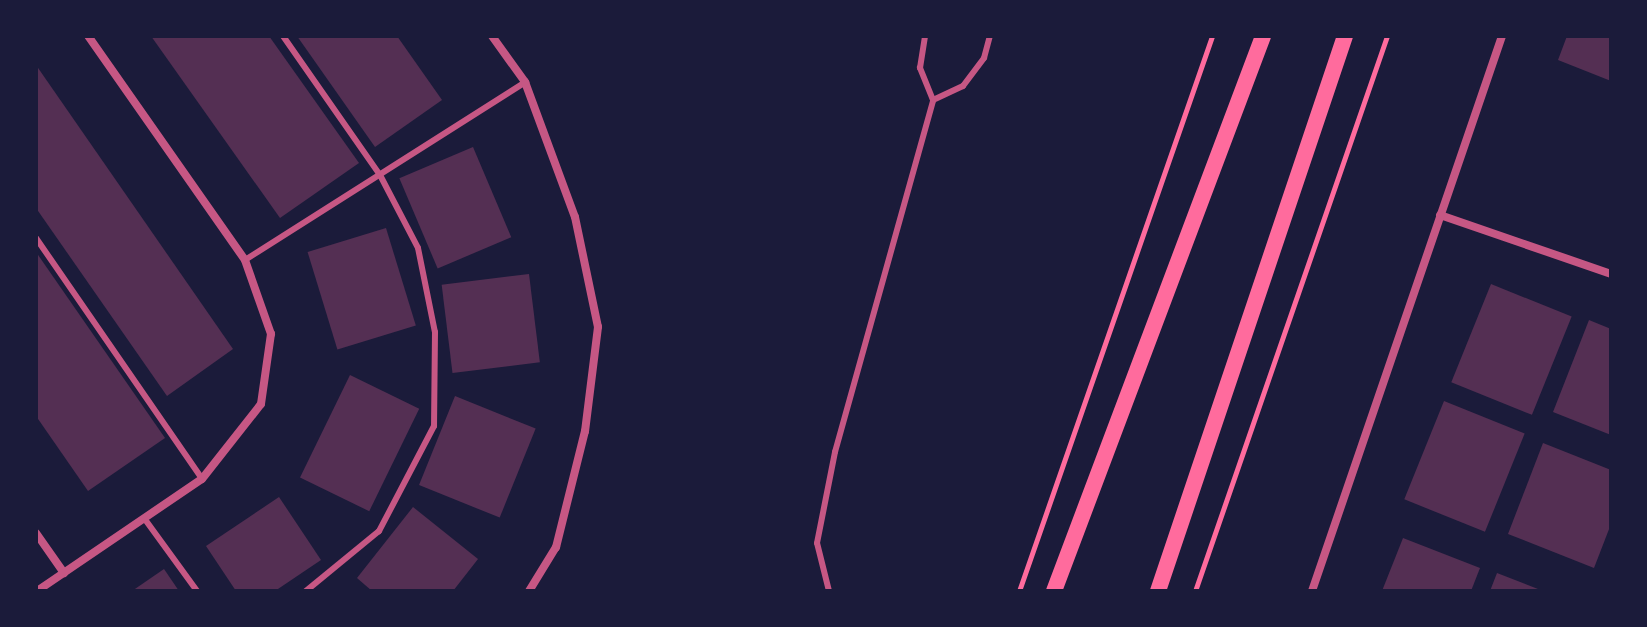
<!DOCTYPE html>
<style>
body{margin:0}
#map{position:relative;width:1647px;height:627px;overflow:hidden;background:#1b1b3a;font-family:"Varela Round",sans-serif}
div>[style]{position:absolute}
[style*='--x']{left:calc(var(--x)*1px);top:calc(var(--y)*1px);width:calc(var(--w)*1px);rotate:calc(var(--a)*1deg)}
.building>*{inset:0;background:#542f53;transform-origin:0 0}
.path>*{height:5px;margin:-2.5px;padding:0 2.5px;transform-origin:2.5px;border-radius:2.5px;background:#ff6b9d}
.service>*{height:6px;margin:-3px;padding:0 3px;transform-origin:3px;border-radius:3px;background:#c65784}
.minor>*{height:8px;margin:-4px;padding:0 4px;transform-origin:4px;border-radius:4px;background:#c65784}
.secondary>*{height:16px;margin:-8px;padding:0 8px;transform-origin:8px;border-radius:8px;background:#ff6b9d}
span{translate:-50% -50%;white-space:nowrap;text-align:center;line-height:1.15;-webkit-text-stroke:8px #1b1b3a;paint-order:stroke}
.frame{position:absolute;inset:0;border:38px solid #1b1b3a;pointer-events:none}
</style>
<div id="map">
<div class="building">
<div style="clip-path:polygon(151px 36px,269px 36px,359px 163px,280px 218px)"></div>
<div style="clip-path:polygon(297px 36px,397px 36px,442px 100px,375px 147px)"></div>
<div style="clip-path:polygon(1567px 36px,1611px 36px,1611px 81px,1558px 60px)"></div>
<div style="clip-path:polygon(36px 65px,233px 349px,167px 396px,36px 208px)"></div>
<div style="left:473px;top:147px;width:98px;height:80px;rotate:67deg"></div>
<div style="left:386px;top:228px;width:102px;height:82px;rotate:73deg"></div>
<div style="clip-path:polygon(36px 252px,165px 438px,88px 491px,36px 416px)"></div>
<div style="left:529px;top:274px;width:89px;height:88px;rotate:83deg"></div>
<div style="left:1491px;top:284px;width:87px;height:106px;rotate:22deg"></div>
<div style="clip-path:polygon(1589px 320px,1611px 329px,1611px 435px,1553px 412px)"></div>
<div style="left:350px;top:375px;width:77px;height:114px;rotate:26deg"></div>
<div style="left:455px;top:396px;width:87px;height:96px;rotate:22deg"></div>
<div style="left:1444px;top:401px;width:87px;height:106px;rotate:22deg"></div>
<div style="clip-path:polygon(1543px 443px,1611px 470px,1611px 524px,1594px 568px,1508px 534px)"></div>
<div style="clip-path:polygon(279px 497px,321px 560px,275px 591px,236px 591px,206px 546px)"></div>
<div style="clip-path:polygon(413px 507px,478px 559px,453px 591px,372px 591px,357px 578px)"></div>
<div style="clip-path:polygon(1403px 538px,1480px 568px,1471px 591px,1382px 591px)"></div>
<div style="clip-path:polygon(164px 569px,179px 591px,132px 591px)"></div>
<div style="clip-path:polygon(1497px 573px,1543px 591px,1490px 591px)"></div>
</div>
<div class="path">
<div style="--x:1019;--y:591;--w:588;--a:-70.82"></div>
<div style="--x:1195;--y:591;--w:587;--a:-70.92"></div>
</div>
<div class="service">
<div style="--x:283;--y:36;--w:169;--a:55.1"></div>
<div style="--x:380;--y:175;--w:82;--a:62.5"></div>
<div style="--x:418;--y:248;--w:86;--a:78.6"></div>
<div style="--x:435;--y:332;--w:94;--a:90.6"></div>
<div style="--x:434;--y:426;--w:119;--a:117.6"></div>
<div style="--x:379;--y:531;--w:94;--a:140.6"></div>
<div style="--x:933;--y:100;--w:33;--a:-25"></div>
<div style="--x:963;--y:86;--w:35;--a:-53"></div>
<div style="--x:984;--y:58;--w:23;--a:-75"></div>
<div style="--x:36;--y:238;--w:293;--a:55.4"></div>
<div style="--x:245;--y:260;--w:332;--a:-32.4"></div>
<div style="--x:144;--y:518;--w:90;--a:54"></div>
<div style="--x:829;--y:591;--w:49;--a:-104"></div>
<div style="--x:817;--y:543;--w:93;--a:-78.8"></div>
<div style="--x:835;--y:452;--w:365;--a:-74.4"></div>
<div style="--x:933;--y:100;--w:35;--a:-112"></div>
<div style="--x:920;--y:68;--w:32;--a:-81"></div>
</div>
<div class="minor">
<div style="--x:492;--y:36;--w:57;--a:54.3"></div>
<div style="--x:525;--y:82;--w:144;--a:69.7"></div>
<div style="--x:575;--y:217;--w:112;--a:78.2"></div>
<div style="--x:598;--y:327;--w:105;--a:97.1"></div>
<div style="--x:585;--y:431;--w:120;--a:104"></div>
<div style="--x:556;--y:547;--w:52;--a:121.5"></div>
<div style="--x:1440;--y:215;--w:181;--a:19"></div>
<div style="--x:36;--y:533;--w:49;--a:55"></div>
<div style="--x:37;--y:591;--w:199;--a:-34.2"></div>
<div style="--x:202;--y:479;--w:95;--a:-51.8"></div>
<div style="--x:261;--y:404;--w:71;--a:-81.9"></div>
<div style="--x:271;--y:334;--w:78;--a:-109.4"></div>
<div style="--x:245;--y:260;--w:274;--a:-125"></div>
<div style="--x:1312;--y:591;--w:587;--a:-71.1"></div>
</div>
<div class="secondary">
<div style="--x:1054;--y:591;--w:593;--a:-69.36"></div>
<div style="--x:1158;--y:591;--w:586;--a:-71.38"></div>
</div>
<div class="frame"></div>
</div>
